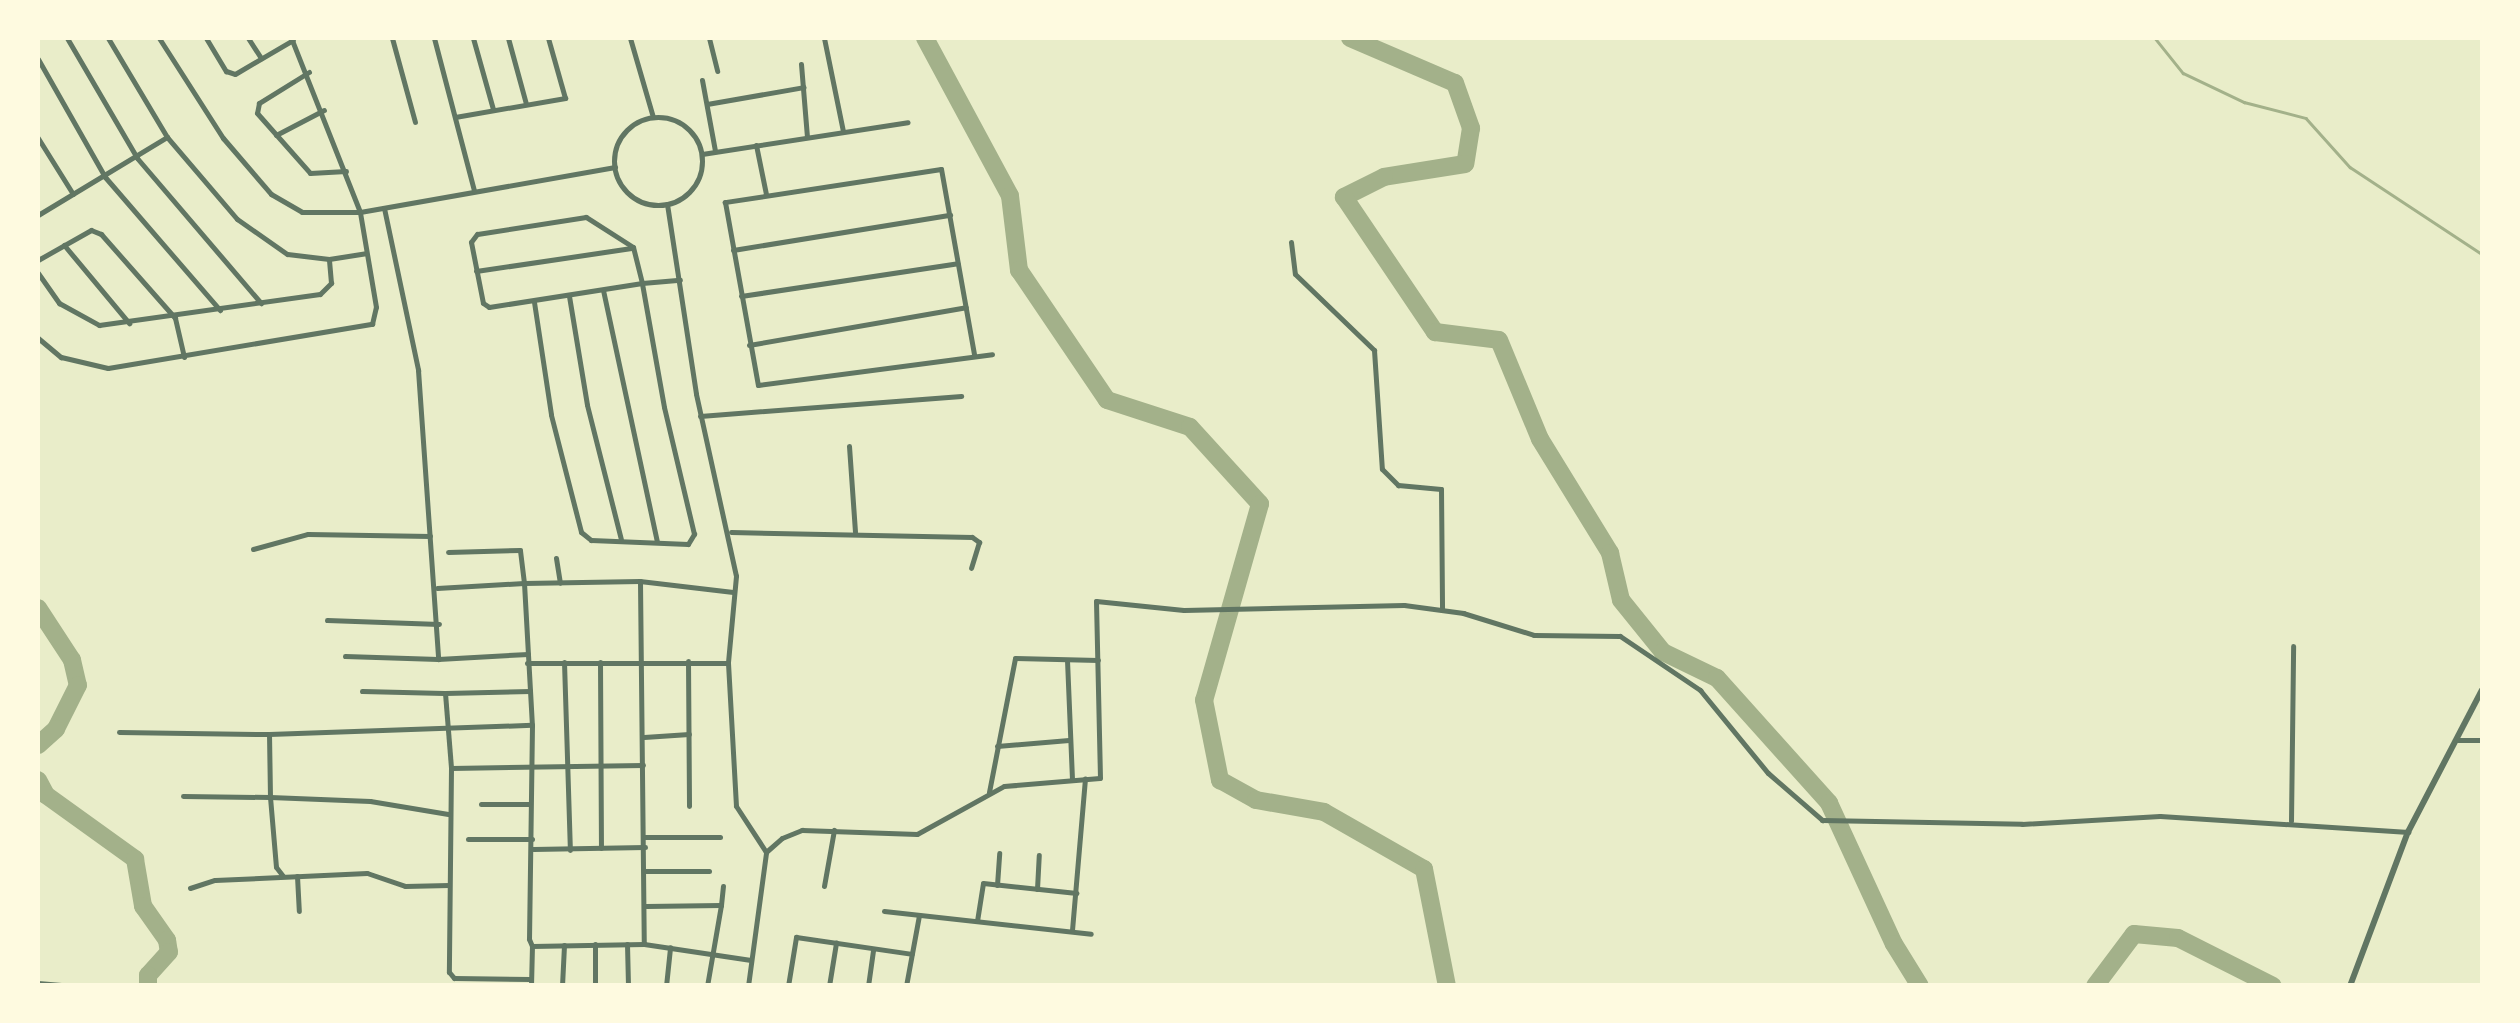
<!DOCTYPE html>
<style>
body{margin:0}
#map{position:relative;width:2520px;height:1023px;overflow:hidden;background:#e9edc9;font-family:"PT Sans",sans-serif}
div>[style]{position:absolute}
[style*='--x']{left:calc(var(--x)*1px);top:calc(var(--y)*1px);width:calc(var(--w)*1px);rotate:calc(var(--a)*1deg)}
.stream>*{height:2.5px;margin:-1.25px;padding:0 1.25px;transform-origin:1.25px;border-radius:1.25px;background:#a3b18a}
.river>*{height:18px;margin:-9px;padding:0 9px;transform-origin:9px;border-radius:9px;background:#a3b18a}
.minor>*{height:5px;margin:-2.5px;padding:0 2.5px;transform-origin:2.5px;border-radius:2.5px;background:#617663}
.minor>.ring{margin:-2.5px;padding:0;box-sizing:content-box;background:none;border:5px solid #617663;border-radius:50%}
.tertiary>*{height:6px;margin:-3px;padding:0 3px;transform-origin:3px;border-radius:3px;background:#617663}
span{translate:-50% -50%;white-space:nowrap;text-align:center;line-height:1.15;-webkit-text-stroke:8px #fefae0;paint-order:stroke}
.frame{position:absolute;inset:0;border:40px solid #fefae0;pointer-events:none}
</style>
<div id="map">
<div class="stream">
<div style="--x:2155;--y:38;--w:45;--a:51.3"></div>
<div style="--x:2183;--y:73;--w:68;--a:25.4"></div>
<div style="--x:2244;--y:102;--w:64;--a:14.5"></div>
<div style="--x:2306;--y:118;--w:66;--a:48.1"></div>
<div style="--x:2350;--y:167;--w:158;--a:33.4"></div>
</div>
<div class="river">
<div style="--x:925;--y:38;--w:179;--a:61.7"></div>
<div style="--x:1010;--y:196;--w:75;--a:83.1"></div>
<div style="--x:1019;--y:270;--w:157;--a:55.9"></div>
<div style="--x:1107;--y:400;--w:87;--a:18"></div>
<div style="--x:1190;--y:427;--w:104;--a:47.7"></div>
<div style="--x:1260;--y:504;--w:204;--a:105.9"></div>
<div style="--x:1204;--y:700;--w:82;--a:78.7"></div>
<div style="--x:1220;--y:780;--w:41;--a:29.1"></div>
<div style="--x:1256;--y:800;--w:69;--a:10"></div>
<div style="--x:1324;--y:812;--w:115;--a:29.7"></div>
<div style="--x:1424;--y:869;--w:119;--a:78.9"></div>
<div style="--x:1350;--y:38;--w:114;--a:23.2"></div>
<div style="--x:1455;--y:83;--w:48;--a:70.4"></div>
<div style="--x:1471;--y:128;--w:36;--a:99"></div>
<div style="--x:1465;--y:164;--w:82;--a:170.9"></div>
<div style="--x:1384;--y:177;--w:45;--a:153.4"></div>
<div style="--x:1344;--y:197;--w:163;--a:56"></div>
<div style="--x:1435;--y:332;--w:64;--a:7.1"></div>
<div style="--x:1499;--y:340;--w:107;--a:67.5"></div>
<div style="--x:1540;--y:439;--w:134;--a:58.4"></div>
<div style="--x:1610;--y:553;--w:48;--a:76.8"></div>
<div style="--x:1621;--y:600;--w:67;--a:51.1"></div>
<div style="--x:1663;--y:652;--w:60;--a:25.7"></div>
<div style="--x:1717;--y:678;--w:168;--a:48.1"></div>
<div style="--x:1829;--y:803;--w:155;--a:65.3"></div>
<div style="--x:1894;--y:944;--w:49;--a:58.2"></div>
<div style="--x:38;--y:608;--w:62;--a:56.8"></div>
<div style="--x:72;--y:660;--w:26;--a:77"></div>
<div style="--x:78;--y:685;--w:49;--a:116.6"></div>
<div style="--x:56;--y:729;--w:24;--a:138"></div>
<div style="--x:38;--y:780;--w:17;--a:62"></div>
<div style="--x:46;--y:795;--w:110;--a:35.7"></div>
<div style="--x:135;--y:859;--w:48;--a:80.3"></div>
<div style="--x:143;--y:906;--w:42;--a:54.8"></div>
<div style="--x:167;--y:940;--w:12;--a:81"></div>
<div style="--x:169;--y:952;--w:31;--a:132"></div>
<div style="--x:148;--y:975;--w:11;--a:90"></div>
<div style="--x:2095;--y:986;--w:65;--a:-53.1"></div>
<div style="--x:2134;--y:934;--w:44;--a:5.2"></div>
<div style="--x:2178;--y:938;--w:106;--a:26.8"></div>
</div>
<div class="minor">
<div style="--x:67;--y:38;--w:139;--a:59.7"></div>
<div style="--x:137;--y:158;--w:191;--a:49.5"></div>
<div style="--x:159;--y:38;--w:119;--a:57.4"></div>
<div style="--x:223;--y:138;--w:74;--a:49.4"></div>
<div style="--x:271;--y:194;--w:36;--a:30"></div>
<div style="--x:302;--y:212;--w:58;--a:0"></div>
<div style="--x:360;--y:212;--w:259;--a:-10"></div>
<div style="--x:206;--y:38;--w:39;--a:59"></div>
<div style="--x:226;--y:71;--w:9;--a:18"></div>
<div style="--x:235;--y:74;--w:67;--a:-30.4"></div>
<div style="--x:248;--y:38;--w:24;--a:57"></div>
<div style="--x:392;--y:38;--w:87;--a:74.7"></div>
<div style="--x:434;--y:38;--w:158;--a:75.3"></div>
<div style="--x:473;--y:38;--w:74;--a:74.3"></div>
<div style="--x:508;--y:38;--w:68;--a:74.7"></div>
<div style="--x:630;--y:38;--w:82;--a:73.8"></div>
<div style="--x:709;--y:38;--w:34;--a:76"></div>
<div style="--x:824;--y:38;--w:95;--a:78.5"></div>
<div style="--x:38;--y:59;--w:136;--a:60.4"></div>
<div style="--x:105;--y:177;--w:176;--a:49.2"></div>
<div style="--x:801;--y:64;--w:73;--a:85.3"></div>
<div style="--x:309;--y:72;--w:59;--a:148.2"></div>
<div style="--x:259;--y:103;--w:10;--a:101"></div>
<div style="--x:257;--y:113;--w:80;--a:48.5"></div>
<div style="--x:310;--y:173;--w:36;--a:-3"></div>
<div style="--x:702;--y:80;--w:72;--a:79.6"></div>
<div style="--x:707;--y:104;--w:98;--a:-9.9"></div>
<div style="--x:455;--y:117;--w:112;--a:-9.8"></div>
<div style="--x:565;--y:98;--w:62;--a:-105.8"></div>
<div class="ring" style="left:614px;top:117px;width:83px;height:83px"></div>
<div style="--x:276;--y:135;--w:54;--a:-27.5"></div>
<div style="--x:38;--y:138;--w:66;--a:58"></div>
<div style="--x:756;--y:145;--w:50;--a:78.5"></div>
<div style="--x:702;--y:154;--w:208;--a:-8.8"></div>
<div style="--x:667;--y:204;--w:192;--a:81.3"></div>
<div style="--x:696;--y:394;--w:186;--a:77.6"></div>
<div style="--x:736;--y:576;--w:87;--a:95.3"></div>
<div style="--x:728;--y:663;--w:143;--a:86.8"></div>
<div style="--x:736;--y:806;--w:55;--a:56.9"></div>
<div style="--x:384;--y:208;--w:166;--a:78.1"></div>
<div style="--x:418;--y:370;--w:290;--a:86"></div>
<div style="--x:438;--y:659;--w:90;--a:-3.2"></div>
<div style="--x:38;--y:215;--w:151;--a:-31.2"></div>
<div style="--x:1291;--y:242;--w:32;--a:83"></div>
<div style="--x:1295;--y:274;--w:110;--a:43.9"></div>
<div style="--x:1374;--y:350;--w:119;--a:86.2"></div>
<div style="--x:1382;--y:469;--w:23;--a:45"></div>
<div style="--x:1398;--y:485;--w:43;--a:5.3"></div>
<div style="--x:1441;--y:489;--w:121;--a:89.5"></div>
<div style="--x:64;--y:245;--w:102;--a:50.2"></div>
<div style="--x:733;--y:250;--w:220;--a:-9.2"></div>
<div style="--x:329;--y:259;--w:37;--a:-9"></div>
<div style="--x:38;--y:260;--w:61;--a:-29.5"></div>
<div style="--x:91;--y:230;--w:11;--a:22"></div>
<div style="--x:101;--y:234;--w:112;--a:48.6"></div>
<div style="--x:175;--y:318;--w:40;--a:77"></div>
<div style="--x:476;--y:271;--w:157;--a:-8.4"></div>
<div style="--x:38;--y:273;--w:37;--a:55"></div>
<div style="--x:59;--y:303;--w:46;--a:28.8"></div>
<div style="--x:99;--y:325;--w:223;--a:-8"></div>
<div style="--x:320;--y:294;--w:16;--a:-45"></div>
<div style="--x:331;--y:283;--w:24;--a:-95"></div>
<div style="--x:329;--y:259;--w:42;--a:-173.2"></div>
<div style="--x:287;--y:254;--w:61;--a:-145"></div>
<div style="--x:237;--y:219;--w:108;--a:-130.5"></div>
<div style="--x:167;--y:137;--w:115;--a:-120.8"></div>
<div style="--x:603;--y:290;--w:257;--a:77.9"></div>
<div style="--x:569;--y:296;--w:110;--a:80.6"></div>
<div style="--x:587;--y:405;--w:138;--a:75.8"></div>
<div style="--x:741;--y:296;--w:219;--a:-8.6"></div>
<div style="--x:534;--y:302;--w:114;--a:81.4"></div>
<div style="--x:551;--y:415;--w:121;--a:75.6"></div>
<div style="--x:581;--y:532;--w:13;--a:39"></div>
<div style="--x:591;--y:540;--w:97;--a:2.4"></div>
<div style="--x:688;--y:544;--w:12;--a:-59"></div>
<div style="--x:694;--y:534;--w:130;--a:-103.3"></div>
<div style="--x:664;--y:407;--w:126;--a:-100.1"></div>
<div style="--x:642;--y:283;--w:37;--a:-104"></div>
<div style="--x:633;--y:247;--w:56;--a:-147.4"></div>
<div style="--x:586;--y:217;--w:110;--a:171.1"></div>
<div style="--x:477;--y:234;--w:10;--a:127"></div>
<div style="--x:471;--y:242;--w:62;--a:78.9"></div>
<div style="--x:483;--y:303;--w:7;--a:34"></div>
<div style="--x:489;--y:307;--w:155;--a:-8.9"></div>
<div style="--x:642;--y:283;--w:38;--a:-5"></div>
<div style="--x:38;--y:338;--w:30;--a:40"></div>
<div style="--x:61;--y:357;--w:48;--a:13.2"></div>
<div style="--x:108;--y:368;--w:268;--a:-9.5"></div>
<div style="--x:372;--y:324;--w:17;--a:-77"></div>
<div style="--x:376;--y:307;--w:96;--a:-99.6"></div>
<div style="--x:360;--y:212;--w:187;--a:-111.6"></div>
<div style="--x:749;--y:345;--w:220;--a:-9.9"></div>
<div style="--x:974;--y:354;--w:188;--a:-100.1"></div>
<div style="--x:941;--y:169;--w:219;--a:171.3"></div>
<div style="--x:725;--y:202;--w:186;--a:79.8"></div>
<div style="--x:758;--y:385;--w:236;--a:-7.5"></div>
<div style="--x:700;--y:416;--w:262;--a:-4.4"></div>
<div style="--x:849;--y:446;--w:86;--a:86"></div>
<div style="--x:731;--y:532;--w:241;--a:1.2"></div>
<div style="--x:972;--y:537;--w:9;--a:36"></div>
<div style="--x:979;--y:542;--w:27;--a:107"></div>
<div style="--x:253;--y:549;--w:57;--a:-15.3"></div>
<div style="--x:308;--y:534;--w:122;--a:0.9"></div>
<div style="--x:556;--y:558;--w:25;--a:81"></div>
<div style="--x:640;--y:582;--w:362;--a:89.4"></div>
<div style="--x:437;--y:588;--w:87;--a:-3.3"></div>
<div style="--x:524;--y:583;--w:33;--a:-97"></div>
<div style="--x:520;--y:550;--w:72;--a:178.4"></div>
<div style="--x:733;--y:592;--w:94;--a:-173.3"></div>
<div style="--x:640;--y:581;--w:116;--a:179"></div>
<div style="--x:524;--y:583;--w:142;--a:86.8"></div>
<div style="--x:532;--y:725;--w:214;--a:90.8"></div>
<div style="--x:529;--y:939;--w:8;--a:67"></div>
<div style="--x:532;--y:946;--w:112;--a:-1"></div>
<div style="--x:644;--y:944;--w:108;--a:8.5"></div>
<div style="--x:327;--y:620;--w:112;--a:2"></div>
<div style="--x:345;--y:656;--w:93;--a:1.8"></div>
<div style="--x:1067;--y:660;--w:120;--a:87.6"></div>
<div style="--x:688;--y:661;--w:145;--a:89.6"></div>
<div style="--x:564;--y:662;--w:188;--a:88.2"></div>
<div style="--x:600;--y:662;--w:186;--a:89.7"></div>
<div style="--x:527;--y:663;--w:201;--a:0"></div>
<div style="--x:362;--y:691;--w:82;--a:1.4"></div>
<div style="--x:530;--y:691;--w:85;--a:178.7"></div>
<div style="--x:445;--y:693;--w:75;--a:85.4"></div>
<div style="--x:451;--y:768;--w:204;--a:90.6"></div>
<div style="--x:449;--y:972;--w:8;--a:50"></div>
<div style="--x:454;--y:978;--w:76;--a:0.8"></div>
<div style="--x:119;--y:732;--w:150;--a:0.8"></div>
<div style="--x:644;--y:737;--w:45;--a:-3.8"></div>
<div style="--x:2457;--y:740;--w:25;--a:0"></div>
<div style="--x:997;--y:746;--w:72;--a:-4.8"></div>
<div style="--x:451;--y:768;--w:192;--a:-0.9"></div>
<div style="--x:989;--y:792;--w:136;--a:-79"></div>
<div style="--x:1015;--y:658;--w:83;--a:1.4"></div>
<div style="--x:183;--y:796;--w:87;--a:0.7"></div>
<div style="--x:270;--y:797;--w:70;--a:85.1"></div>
<div style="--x:276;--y:867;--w:11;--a:52"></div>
<div style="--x:481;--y:804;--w:48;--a:0"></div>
<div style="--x:448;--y:814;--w:79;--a:-170.5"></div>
<div style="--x:370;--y:801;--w:100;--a:-177.7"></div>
<div style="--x:270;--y:797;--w:63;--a:-90.9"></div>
<div style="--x:269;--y:734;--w:263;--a:-2"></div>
<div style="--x:2291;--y:821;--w:175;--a:-89.3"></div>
<div style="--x:645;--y:837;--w:75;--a:0"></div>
<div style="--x:468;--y:839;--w:64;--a:0"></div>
<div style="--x:533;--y:849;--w:112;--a:-1"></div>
<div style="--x:645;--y:871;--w:64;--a:0"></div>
<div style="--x:297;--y:876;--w:35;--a:87"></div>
<div style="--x:997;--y:885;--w:32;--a:-86"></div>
<div style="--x:824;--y:886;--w:57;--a:-79.9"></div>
<div style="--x:190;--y:888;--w:26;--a:-18"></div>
<div style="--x:215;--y:880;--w:152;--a:-2.6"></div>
<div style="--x:367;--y:873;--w:40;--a:18.9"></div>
<div style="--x:405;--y:886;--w:44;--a:-1.3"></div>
<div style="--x:1037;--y:889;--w:34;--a:-87"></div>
<div style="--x:721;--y:905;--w:19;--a:-84"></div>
<div style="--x:646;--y:906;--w:75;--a:-0.8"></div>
<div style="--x:721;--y:905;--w:82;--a:99.8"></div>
<div style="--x:884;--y:911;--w:208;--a:6.3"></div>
<div style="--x:977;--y:921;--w:38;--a:-81"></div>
<div style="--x:983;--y:883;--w:94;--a:6.1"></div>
<div style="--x:1072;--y:930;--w:152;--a:-85.1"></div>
<div style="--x:595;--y:944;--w:42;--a:90"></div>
<div style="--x:627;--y:944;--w:42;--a:88.6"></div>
<div style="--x:38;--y:983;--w:35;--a:5"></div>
<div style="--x:531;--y:986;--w:40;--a:-88.6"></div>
<div style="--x:562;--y:986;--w:41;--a:-87.2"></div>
<div style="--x:666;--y:986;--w:39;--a:-84"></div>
<div style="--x:748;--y:986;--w:135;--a:-82.3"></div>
<div style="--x:766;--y:852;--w:21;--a:-41"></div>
<div style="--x:782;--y:838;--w:22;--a:-22"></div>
<div style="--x:802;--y:830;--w:115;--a:2"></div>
<div style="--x:917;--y:834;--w:99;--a:-28.9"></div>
<div style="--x:1004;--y:786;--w:96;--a:-4.8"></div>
<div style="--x:1100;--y:778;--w:177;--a:-91.3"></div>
<div style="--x:1096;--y:601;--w:88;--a:5.8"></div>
<div style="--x:1184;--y:610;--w:220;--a:-1.3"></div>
<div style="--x:1404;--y:605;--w:60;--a:7.7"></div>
<div style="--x:1463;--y:613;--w:74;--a:17.2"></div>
<div style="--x:1534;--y:635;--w:86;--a:0.7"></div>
<div style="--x:1620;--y:636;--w:97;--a:34"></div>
<div style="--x:1700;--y:690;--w:107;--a:50.7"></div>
<div style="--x:1768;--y:773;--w:72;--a:41"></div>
<div style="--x:1822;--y:820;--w:200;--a:1.1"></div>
<div style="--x:2022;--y:824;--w:138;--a:-3.3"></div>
<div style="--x:2160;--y:816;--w:249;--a:3.7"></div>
<div style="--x:788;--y:986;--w:50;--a:-80.7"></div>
<div style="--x:796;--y:937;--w:117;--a:8.3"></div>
<div style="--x:829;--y:986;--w:44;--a:-80.8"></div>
<div style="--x:868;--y:986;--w:37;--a:-82"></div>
<div style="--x:906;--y:986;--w:72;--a:-79.6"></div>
</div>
<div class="tertiary">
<div style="--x:2350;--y:986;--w:165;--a:-69.4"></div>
<div style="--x:2408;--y:832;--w:160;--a:-62.5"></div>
</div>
<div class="frame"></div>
</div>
